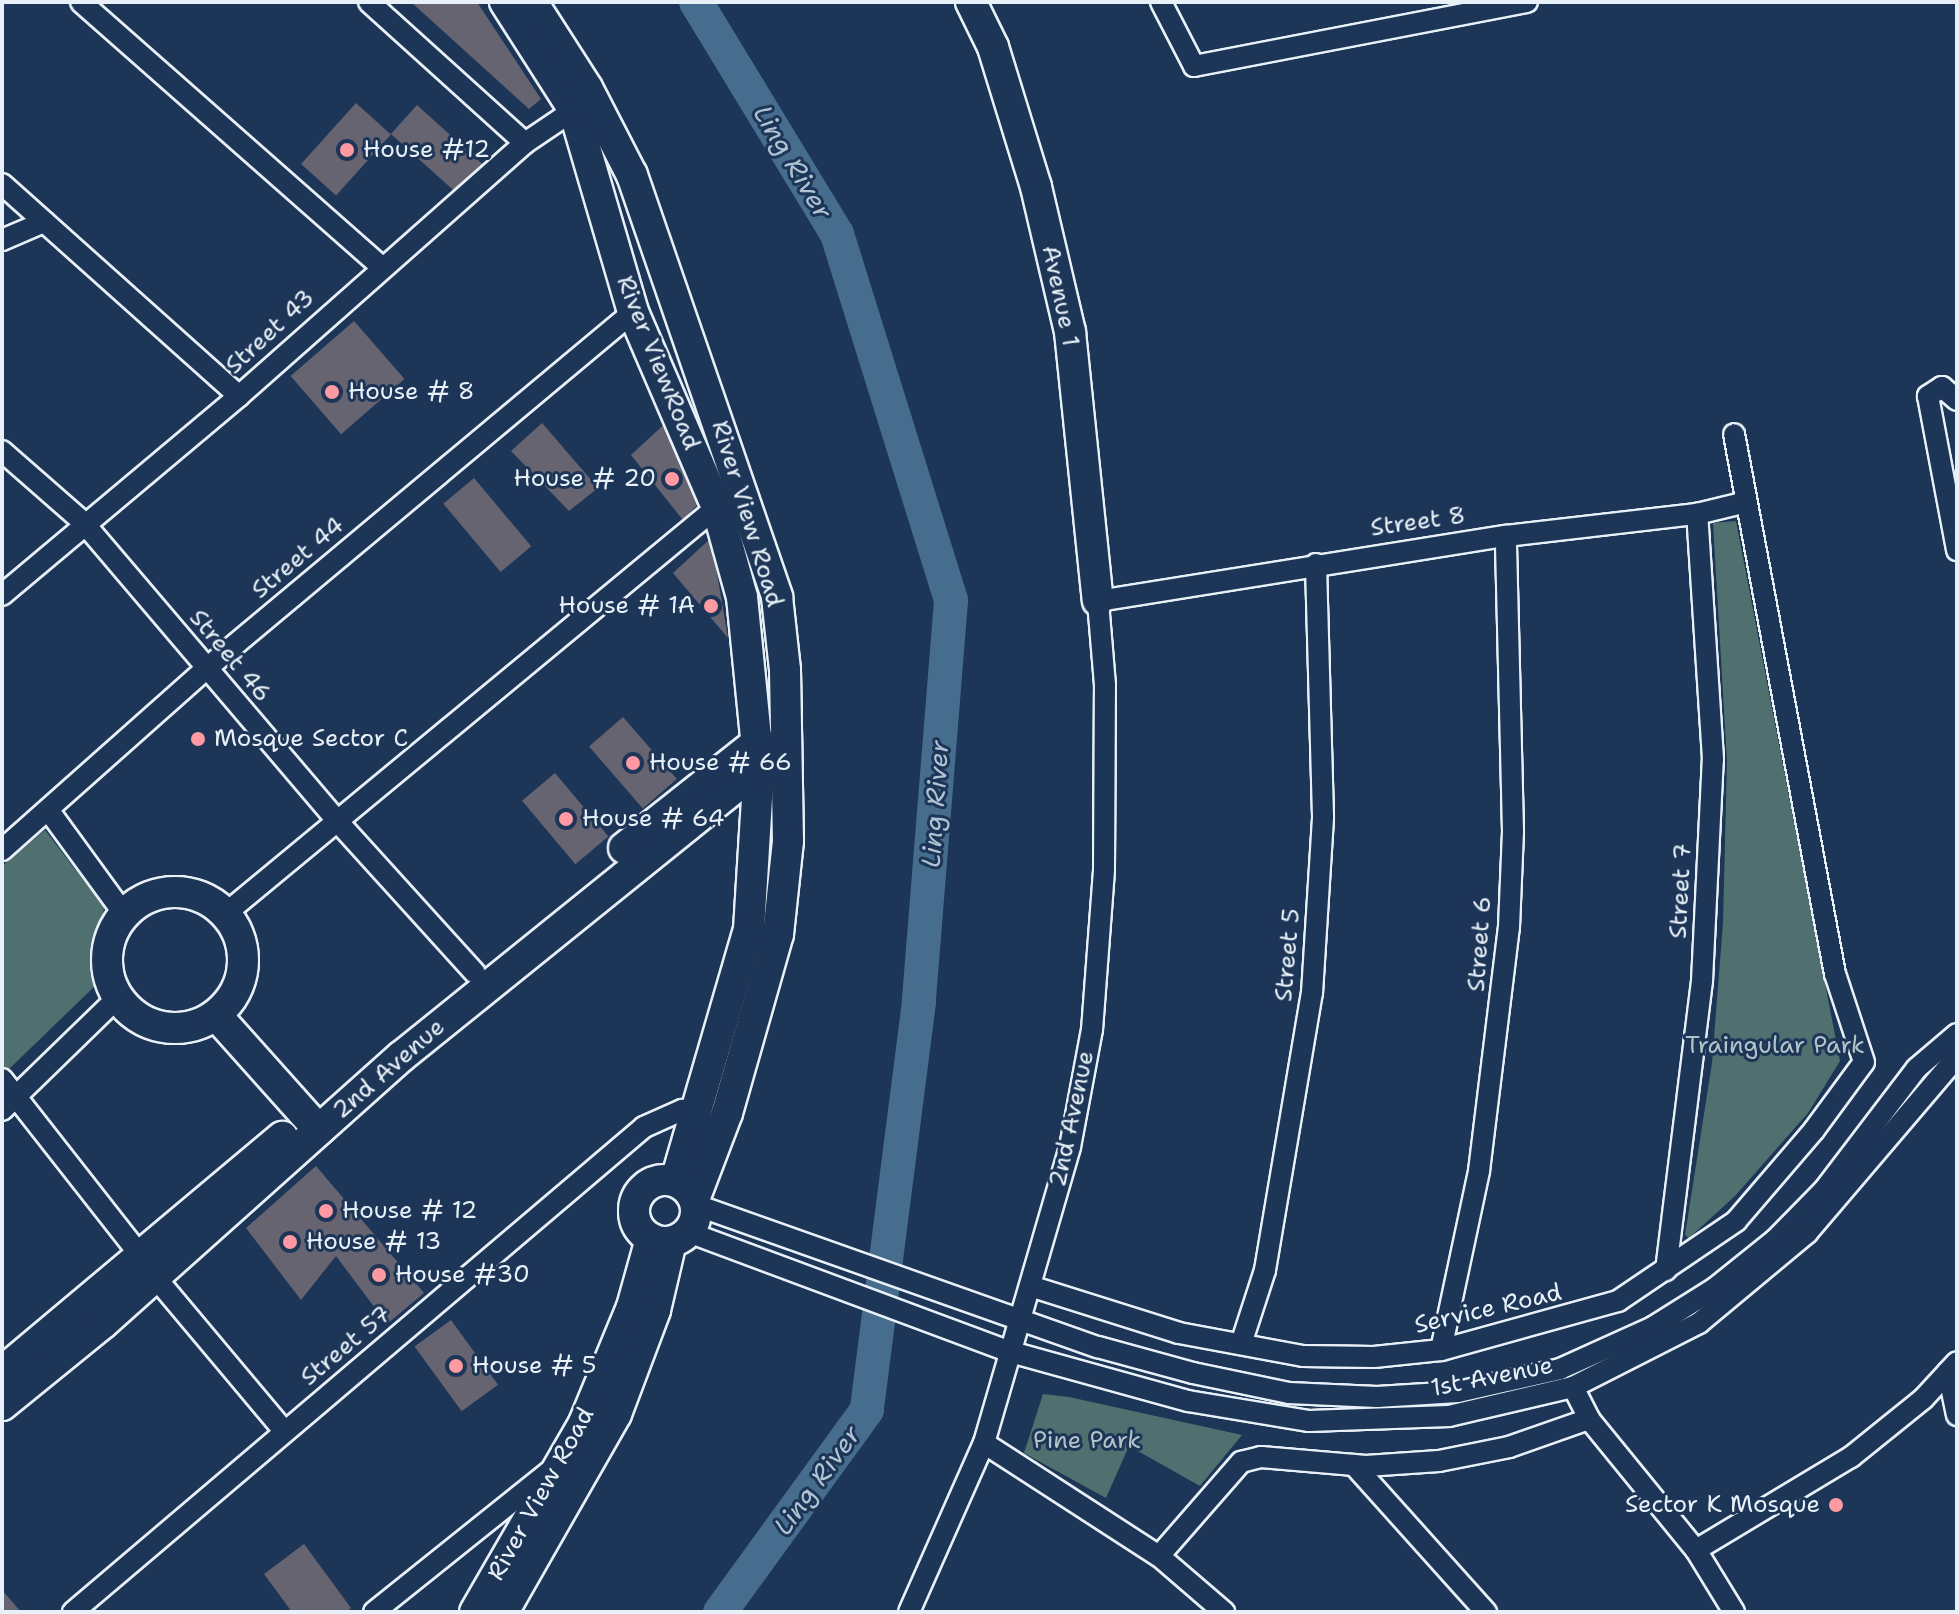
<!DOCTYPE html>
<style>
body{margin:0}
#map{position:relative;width:1959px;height:1614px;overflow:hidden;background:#1d3557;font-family:"Shantell Sans",sans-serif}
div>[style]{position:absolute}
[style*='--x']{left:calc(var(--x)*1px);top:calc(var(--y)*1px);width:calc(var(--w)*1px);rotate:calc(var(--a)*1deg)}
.green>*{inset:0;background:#506f6f}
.river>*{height:34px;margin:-17px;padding:0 17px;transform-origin:17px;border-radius:17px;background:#466d8d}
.building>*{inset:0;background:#676471;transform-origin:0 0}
.roads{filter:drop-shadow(2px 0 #e8f1f8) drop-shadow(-2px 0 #e8f1f8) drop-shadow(0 2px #e8f1f8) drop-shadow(0 -2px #e8f1f8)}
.street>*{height:20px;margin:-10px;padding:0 10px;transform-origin:10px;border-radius:10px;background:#1d3557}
.secondary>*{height:30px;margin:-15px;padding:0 15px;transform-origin:15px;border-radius:15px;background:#1d3557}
.secondary>.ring{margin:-15px;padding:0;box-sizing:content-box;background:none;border:30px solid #1d3557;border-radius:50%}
.dots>*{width:22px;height:22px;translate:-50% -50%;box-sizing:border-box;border:4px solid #1d3557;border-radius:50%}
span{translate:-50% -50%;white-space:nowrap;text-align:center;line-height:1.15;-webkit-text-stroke:6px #1d3557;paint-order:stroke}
.poi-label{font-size:24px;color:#e8f1f8}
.left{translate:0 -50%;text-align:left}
.right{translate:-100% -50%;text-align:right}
.street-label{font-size:24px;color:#e8f1f8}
.park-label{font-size:24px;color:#b3c4c8}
.water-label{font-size:26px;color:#afc3d3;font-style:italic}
.frame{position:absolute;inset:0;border:4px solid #e8f1f8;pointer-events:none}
</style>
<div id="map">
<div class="green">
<div style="clip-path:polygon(1736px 521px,1840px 1061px,1808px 1113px,1735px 1196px,1689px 1238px,1685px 1235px,1712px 1063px,1723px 923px,1727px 761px,1713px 523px)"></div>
<div style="clip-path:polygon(45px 830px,104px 907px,96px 985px,7px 1071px,2px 1066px,2px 866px)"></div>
<div style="clip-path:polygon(1043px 1394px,1069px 1397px,1242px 1435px,1200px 1486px,1129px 1446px,1106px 1498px,1024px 1453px)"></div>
</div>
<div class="river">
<div style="--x:696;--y:2;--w:271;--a:58.7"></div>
<div style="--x:837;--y:234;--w:384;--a:72.7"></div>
<div style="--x:951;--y:601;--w:402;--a:94.6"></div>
<div style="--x:919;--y:1002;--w:411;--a:97.3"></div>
<div style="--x:867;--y:1410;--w:250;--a:126"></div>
</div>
<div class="building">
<div style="clip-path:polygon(411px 2px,477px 2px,541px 99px,529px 109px)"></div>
<div style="left:356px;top:103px;width:47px;height:82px;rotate:42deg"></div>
<div style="left:417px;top:105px;width:91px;height:39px;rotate:42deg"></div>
<div style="left:354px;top:321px;width:77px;height:84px;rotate:49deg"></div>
<div style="clip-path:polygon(671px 418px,699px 503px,683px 520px,631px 455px)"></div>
<div style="clip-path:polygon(542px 423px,598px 488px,569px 511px,511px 451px)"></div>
<div style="left:474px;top:478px;width:89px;height:40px;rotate:50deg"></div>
<div style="clip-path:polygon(711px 538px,728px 638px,673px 573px)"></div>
<div style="left:623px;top:717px;width:82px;height:45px;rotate:49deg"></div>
<div style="left:555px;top:773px;width:83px;height:43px;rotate:50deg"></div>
<div style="clip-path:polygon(316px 1166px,424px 1293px,387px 1324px,336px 1256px,301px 1300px,246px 1228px)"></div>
<div style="left:451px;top:1320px;width:80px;height:45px;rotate:54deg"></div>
<div style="clip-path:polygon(304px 1544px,351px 1608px,346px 1612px,292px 1612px,264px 1574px)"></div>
<div style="clip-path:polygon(2px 1590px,21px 1612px,2px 1612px)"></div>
</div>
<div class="roads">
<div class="street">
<div style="--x:81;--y:2;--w:399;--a:41.4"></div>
<div style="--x:369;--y:2;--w:210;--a:42.1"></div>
<div style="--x:1161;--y:2;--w:72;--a:62.7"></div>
<div style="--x:1194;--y:66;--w:339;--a:-10.9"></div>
<div style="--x:2;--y:184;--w:318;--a:41.8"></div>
<div style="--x:2;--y:240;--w:46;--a:-23.2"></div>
<div style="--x:1957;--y:400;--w:20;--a:-139"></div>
<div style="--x:1942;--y:387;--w:17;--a:147"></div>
<div style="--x:1928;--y:396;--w:157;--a:79.3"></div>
<div style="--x:2;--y:451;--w:108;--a:41.2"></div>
<div style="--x:83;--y:522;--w:394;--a:49.6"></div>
<div style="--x:338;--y:822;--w:204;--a:47.8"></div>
<div style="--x:2;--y:595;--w:309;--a:-40"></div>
<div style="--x:239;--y:396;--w:382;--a:-41.5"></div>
<div style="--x:525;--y:143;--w:59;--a:-34"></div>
<div style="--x:49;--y:811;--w:127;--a:53.9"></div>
<div style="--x:2;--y:850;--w:274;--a:-41.6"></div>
<div style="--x:207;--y:668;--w:555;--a:-39.88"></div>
<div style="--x:225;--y:914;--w:639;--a:-39.6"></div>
<div style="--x:2;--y:1079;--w:222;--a:51.9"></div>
<div style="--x:2;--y:1110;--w:162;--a:-44.2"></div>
<div style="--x:696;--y:1205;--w:426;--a:19.5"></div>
<div style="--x:1098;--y:1347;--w:98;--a:15.3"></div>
<div style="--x:1193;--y:1373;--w:98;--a:11.8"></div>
<div style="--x:1289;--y:1393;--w:88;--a:2.6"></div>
<div style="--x:1377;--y:1397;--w:81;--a:-3.5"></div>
<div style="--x:1458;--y:1392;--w:105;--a:-12.7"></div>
<div style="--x:1560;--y:1369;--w:102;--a:-24.3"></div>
<div style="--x:1653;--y:1327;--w:73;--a:-32.2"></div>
<div style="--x:1715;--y:1288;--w:77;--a:-38.7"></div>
<div style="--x:1775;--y:1240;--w:70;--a:-45.6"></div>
<div style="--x:1824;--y:1190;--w:153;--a:-52.7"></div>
<div style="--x:1917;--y:1068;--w:52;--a:-40.4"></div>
<div style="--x:688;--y:1232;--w:345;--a:20.4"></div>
<div style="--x:1011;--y:1352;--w:184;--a:15.5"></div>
<div style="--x:1188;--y:1401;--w:123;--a:9.4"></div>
<div style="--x:1309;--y:1421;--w:140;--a:-2"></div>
<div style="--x:1449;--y:1416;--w:127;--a:-13.2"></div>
<div style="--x:1573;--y:1387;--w:141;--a:-26.9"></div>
<div style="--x:1699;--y:1323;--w:141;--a:-39.8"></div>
<div style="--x:1807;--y:1233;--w:231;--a:-49.6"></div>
<div style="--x:1666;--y:1270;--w:291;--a:-82.9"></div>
<div style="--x:1702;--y:981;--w:222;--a:-87.2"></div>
<div style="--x:1713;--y:759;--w:246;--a:-93.7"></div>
<div style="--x:155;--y:1277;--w:201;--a:50"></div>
<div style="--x:1030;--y:1286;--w:156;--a:17.5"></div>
<div style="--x:1179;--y:1333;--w:126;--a:10.5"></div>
<div style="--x:1303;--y:1356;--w:71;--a:0.8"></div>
<div style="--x:1374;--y:1357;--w:67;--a:-6"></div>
<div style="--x:1441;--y:1350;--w:184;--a:-15.5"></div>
<div style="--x:1618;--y:1301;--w:143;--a:-34.1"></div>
<div style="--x:1736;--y:1221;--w:120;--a:-49.4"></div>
<div style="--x:1814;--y:1130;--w:84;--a:-53.7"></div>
<div style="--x:1864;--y:1062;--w:93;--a:-108.2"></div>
<div style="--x:1835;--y:974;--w:549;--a:-100.59"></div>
<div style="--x:1241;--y:1344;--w:78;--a:-72"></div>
<div style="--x:1265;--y:1270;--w:281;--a:-80.4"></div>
<div style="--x:1312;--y:993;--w:177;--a:-86.4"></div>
<div style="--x:1323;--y:816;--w:252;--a:-91.6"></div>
<div style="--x:1441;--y:1350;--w:183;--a:-78"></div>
<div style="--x:1479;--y:1171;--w:246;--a:-83"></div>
<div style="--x:1509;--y:927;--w:96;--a:-87.6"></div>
<div style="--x:1513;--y:831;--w:295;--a:-91.4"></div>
<div style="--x:1948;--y:1372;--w:44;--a:78.2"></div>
<div style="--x:1573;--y:1387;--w:36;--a:63"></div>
<div style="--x:1589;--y:1419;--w:169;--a:50.8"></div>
<div style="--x:1696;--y:1550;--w:73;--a:58.5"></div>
<div style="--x:984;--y:1443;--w:208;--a:32.9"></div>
<div style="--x:1159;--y:1556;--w:86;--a:40.7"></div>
<div style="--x:1354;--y:1465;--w:198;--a:48.1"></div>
<div style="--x:1696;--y:1550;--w:181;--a:-31"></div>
<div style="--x:1851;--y:1457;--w:92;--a:-38.9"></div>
<div style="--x:1923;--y:1399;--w:50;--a:-47.4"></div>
<div style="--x:1159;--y:1556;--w:125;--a:-48.9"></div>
<div style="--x:1241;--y:1462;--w:21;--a:-14"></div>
<div style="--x:1261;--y:1457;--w:105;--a:4.9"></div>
<div style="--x:1366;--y:1466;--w:73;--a:-3.9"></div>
<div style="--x:1439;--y:1461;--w:71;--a:-11.3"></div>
<div style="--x:1509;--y:1447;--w:85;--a:-19.3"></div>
<div style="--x:73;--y:1612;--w:749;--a:-40.34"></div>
<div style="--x:644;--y:1127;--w:42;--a:-24.1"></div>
<div style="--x:682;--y:1110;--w:16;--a:11"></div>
<div style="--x:374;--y:1612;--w:224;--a:-38.7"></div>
<div style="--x:909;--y:1612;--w:185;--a:-66.1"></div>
<div style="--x:984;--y:1443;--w:308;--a:-73.8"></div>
<div style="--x:1070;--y:1147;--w:119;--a:-79.4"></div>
<div style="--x:1092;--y:1030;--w:161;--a:-85.7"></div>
<div style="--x:1104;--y:869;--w:184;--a:-89.7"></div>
<div style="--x:1105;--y:685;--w:84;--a:-94.8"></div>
<div style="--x:1098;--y:601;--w:413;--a:-9.1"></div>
<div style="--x:1506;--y:536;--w:192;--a:-6.6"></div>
<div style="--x:1697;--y:514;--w:51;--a:-13.5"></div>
</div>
<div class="secondary">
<div style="--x:505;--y:2;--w:128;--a:57.4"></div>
<div style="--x:574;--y:110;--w:210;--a:73.7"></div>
<div style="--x:633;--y:312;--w:212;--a:66.7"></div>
<div style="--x:717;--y:507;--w:93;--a:74.5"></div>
<div style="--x:742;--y:597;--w:170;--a:84.3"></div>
<div style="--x:759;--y:766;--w:163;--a:93.5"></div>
<div style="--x:749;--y:929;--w:261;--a:106.2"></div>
<div style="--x:532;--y:2;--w:102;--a:57.4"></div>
<div style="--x:587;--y:88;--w:98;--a:62.7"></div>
<div style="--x:632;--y:175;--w:446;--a:71"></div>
<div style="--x:777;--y:597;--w:73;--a:83.7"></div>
<div style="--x:785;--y:670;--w:171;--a:89"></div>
<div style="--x:788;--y:841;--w:94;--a:96.1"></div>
<div style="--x:778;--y:934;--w:186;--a:105.9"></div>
<div style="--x:727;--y:1113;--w:90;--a:110.9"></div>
<div style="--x:971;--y:2;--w:50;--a:63.9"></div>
<div style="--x:993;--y:47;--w:146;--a:72.9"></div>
<div style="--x:1036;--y:187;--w:149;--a:76.8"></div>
<div style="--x:1070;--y:332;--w:270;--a:84.1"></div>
<div style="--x:624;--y:848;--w:172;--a:-38.4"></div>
<div class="ring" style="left:107px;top:892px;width:106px;height:106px"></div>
<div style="--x:216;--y:1015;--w:154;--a:48.2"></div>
<div class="ring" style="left:634px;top:1180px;width:32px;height:32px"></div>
<div style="--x:2;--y:1372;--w:366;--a:-40"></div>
<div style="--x:2;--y:1405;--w:130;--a:-39.1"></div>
<div style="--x:103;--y:1323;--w:401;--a:-41.8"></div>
<div style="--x:402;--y:1056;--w:471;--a:-38.9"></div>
<div style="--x:475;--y:1612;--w:218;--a:-60"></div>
<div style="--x:584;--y:1423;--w:126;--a:-67.5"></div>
<div style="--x:632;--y:1307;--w:71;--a:-74.4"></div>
<div style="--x:503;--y:1612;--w:228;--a:-60.3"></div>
<div style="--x:616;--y:1414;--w:111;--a:-69.4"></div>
<div style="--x:655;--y:1310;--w:70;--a:-76.8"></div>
</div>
</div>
<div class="dots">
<div style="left:347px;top:150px;background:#ff9aa2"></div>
<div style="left:332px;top:392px;background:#ff9aa2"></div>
<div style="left:672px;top:479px;background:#ff9aa2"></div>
<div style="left:711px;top:606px;background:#ff9aa2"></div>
<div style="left:198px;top:739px;background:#ff9aa2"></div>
<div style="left:633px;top:763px;background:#ff9aa2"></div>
<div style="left:566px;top:819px;background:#ff9aa2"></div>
<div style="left:326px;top:1211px;background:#ff9aa2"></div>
<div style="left:290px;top:1242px;background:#ff9aa2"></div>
<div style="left:379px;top:1275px;background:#ff9aa2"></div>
<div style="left:456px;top:1366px;background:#ff9aa2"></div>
<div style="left:1836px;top:1505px;background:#ff9aa2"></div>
</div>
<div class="poi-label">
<span class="left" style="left:363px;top:150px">House #12</span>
<span class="left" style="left:348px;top:392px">House # 8</span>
<span class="right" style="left:656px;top:479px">House # 20</span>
<span class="right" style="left:695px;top:606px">House # 1A</span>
<span class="left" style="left:214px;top:739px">Mosque Sector C</span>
<span class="left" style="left:649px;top:763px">House # 66</span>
<span class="left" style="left:582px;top:819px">House # 64</span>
<span class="left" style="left:342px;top:1211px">House # 12</span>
<span class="left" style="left:306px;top:1242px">House # 13</span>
<span class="left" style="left:395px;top:1275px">House #30</span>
<span class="left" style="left:472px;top:1366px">House # 5</span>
<span class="right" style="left:1820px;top:1505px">Sector K Mosque</span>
</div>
<div class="street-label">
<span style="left:1060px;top:296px;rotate:78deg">Avenue 1</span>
<span style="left:270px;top:332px;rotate:-43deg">Street 43</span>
<span style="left:658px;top:363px;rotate:68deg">River ViewRoad</span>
<span style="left:747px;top:514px;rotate:73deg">River View Road</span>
<span style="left:1418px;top:522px;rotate:-8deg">Street 8</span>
<span style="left:298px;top:558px;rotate:-40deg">Street 44</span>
<span style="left:230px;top:656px;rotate:50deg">Street 46</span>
<span style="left:1681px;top:891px;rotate:-87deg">Street 7</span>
<span style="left:1480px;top:944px;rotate:-86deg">Street 6</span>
<span style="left:1288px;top:955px;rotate:-85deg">Street 5</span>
<span style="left:389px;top:1069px;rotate:-41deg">2nd Avenue</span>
<span style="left:1072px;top:1119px;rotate:-78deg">2nd Avenue</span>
<span style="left:1488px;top:1309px;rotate:-13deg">Service Road</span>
<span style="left:346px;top:1346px;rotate:-40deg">Street 57</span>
<span style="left:1492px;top:1377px;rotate:-11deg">1st Avenue</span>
<span style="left:541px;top:1494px;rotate:-61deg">River View Road</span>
</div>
<div class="park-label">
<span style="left:1775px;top:1046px">Traingular Park</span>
<span style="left:1087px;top:1441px">Pine Park</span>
</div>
<div class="water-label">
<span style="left:793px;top:162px;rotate:59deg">Ling River</span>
<span style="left:935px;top:804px;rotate:-86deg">Ling River</span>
<span style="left:817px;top:1480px;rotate:-54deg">Ling River</span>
</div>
<div class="frame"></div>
</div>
